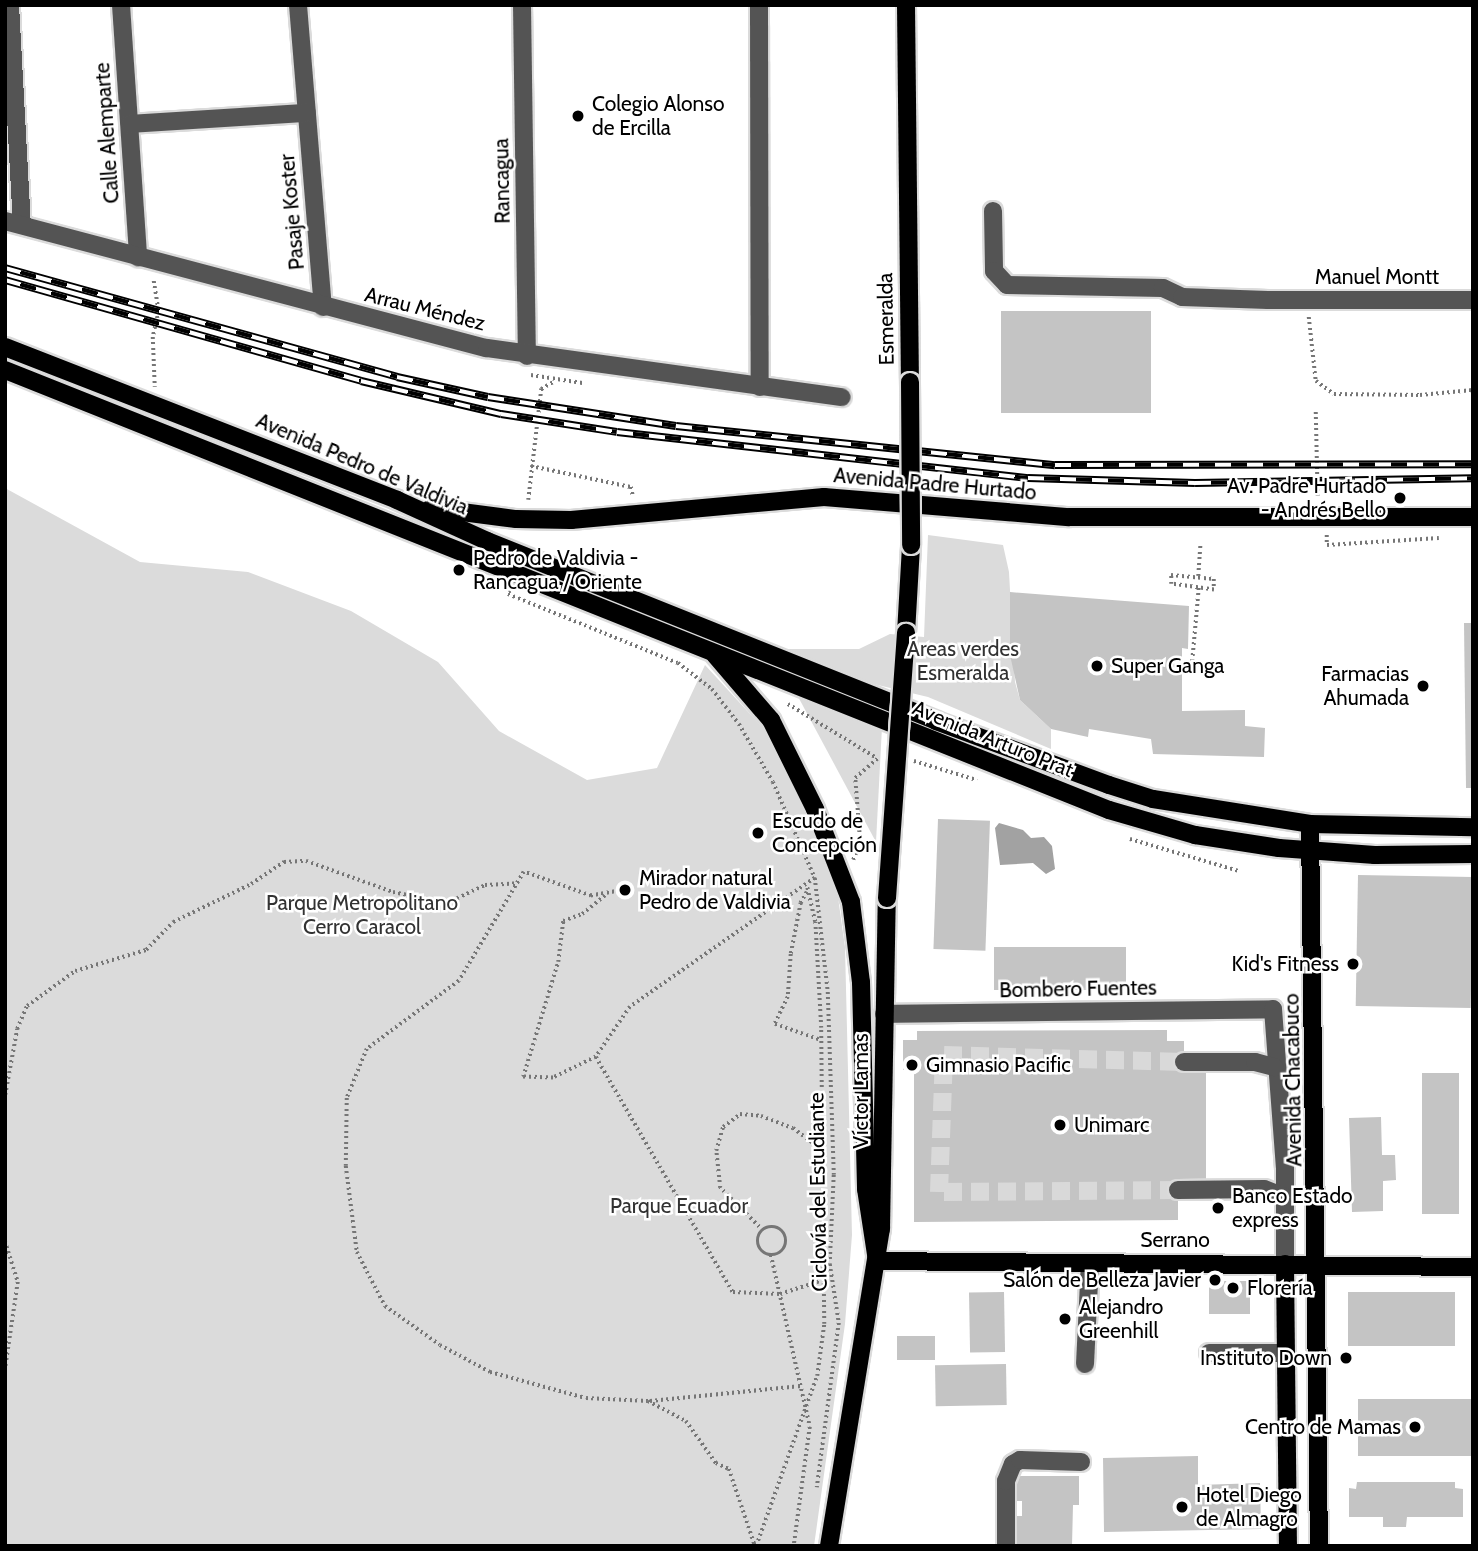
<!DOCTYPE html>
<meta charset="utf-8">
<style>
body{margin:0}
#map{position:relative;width:1478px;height:1551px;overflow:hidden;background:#fff;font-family:Cabin,sans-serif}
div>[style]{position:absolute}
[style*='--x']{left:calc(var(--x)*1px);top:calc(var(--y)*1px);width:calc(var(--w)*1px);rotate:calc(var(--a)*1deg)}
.green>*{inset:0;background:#dbdbdb}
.water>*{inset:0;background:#a2a2a2}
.building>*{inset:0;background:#c4c4c4;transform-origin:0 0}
.minor-tunnel>*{height:18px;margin-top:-9px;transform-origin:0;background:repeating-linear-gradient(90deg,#d9d9d9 0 18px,transparent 0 27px)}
.path>*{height:3.5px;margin-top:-1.75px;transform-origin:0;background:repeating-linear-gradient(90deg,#767676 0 2px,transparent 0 5.5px)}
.path>.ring{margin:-1.75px;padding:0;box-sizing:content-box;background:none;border:3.5px solid #767676;border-radius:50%}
.roads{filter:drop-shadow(2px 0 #dbdbdb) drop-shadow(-2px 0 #dbdbdb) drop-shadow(0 2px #dbdbdb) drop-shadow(0 -2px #dbdbdb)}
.minor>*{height:18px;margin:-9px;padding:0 9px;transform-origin:9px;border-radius:9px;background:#545454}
.major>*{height:18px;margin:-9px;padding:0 9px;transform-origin:9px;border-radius:9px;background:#000}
.rail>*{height:8px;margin-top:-4px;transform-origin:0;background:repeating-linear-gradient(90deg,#fff 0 16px,#000 0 32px);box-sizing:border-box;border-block:2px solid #000}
.bridges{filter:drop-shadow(2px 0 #dbdbdb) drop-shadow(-2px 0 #dbdbdb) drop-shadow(0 2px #dbdbdb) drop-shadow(0 -2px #dbdbdb)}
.major-bridge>*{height:18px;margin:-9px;padding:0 9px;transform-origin:9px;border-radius:9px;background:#000}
.dots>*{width:19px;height:19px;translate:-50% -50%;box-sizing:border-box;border:4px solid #fff;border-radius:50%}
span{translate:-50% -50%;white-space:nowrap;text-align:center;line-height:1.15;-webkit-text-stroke:5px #fff;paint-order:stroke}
.poi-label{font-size:21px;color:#000}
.left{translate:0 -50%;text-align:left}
.right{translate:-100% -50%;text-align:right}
.street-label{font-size:21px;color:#000}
.park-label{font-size:21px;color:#323232}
.frame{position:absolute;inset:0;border:7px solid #000;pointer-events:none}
</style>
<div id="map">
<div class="green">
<div style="clip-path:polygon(5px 488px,140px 562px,248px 572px,351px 611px,438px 662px,499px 731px,587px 780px,657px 768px,705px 665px,763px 728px,798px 788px,837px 890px,845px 947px,852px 1235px,845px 1324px,814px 1546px,5px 1546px)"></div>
<div style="clip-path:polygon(928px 535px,1003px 545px,1009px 572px,1015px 682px,1020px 700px,1051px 729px,1051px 749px,928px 697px,811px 669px,759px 649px,859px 649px,890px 634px,924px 637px)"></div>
<div style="clip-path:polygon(795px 691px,882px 727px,876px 842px)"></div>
</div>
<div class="water">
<div style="clip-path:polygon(999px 823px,1023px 830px,1031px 838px,1044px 837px,1052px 846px,1055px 869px,1046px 874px,1033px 863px,1000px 865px,995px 828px)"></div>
</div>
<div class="building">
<div style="left:1001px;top:311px;width:150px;height:102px"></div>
<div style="clip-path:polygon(1010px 592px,1189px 606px,1188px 649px,1182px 648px,1182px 711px,1245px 710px,1245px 726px,1265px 728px,1264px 757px,1153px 754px,1151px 739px,1089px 729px,1088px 737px,1051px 729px,1020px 700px,1010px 655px)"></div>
<div style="clip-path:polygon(1464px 623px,1473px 623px,1473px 788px,1466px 788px)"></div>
<div style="left:938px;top:819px;width:52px;height:130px;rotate:2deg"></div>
<div style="left:1358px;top:875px;width:115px;height:131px;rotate:1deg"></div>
<div style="left:994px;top:947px;width:132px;height:43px"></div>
<div style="clip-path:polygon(1167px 1030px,1167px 1041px,1184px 1041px,1184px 1067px,1206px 1068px,1206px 1180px,1178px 1180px,1178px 1220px,914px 1222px,914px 1070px,903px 1070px,903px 1040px,917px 1040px,917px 1031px)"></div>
<div style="left:1422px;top:1073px;width:37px;height:141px"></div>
<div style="clip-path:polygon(1381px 1117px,1382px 1155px,1395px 1155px,1396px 1180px,1383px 1181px,1383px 1211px,1352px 1212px,1349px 1118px)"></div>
<div style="left:1250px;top:1281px;width:33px;height:41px;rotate:90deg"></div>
<div style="left:1004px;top:1292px;width:60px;height:35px;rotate:89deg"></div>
<div style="left:1348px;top:1292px;width:107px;height:54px"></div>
<div style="left:897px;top:1336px;width:38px;height:24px"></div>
<div style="left:1006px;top:1364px;width:41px;height:71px;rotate:89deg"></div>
<div style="left:1358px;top:1399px;width:115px;height:57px"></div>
<div style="clip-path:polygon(1198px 1456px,1198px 1485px,1260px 1483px,1261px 1529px,1104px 1532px,1103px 1458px)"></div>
<div style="clip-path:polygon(1016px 1476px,1079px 1476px,1079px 1505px,1073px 1505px,1072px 1546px,1013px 1546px,1014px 1516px,1022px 1516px,1022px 1501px,1016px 1501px)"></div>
<div style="clip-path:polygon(1357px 1482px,1455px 1482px,1455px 1488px,1463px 1489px,1463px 1517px,1407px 1517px,1406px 1527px,1383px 1527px,1383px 1517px,1349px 1517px,1349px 1488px,1356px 1489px)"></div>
</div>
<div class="minor-tunnel">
<div style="--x:1178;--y:1190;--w:239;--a:179.5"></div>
<div style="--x:939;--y:1192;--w:137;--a:-87.9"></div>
<div style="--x:944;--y:1055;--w:240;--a:1.7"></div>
</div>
<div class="path">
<div style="--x:154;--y:281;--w:30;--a:81"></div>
<div style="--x:159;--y:311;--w:27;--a:103"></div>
<div style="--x:153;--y:337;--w:50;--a:87.7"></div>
<div style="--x:1309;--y:317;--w:64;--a:83.8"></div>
<div style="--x:1316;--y:381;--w:22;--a:36"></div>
<div style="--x:1334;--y:394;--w:86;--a:0.7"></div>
<div style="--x:1420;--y:395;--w:53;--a:-5.4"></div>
<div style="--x:531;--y:375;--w:52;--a:8.9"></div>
<div style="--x:1316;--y:412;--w:88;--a:88.7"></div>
<div style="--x:531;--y:466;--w:102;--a:11.9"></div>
<div style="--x:631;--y:487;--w:9;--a:77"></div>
<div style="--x:528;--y:500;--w:112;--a:-83.3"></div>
<div style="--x:541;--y:389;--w:16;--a:-30"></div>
<div style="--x:1327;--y:535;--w:10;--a:90"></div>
<div style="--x:1327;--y:545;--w:112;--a:-3.6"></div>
<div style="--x:1171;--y:575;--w:43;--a:5.3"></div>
<div style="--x:1214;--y:579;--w:11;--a:90"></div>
<div style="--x:1214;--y:590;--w:43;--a:-172.1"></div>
<div style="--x:1171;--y:584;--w:9;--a:-90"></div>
<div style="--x:1198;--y:576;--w:31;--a:-86"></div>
<div style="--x:1199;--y:588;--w:78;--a:95.1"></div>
<div style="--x:1192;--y:666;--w:33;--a:-3"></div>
<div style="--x:510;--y:591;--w:4;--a:124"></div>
<div style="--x:508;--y:594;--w:183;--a:22.1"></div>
<div style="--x:678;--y:663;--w:43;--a:37.4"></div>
<div style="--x:712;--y:689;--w:44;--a:52.4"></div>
<div style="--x:739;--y:724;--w:67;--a:59.6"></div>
<div style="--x:773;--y:782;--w:105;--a:66.4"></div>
<div style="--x:815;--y:878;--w:115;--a:83.5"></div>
<div style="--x:828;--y:992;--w:183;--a:88.1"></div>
<div style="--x:834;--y:1175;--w:89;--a:92.6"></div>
<div style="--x:830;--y:1264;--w:60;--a:81.3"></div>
<div style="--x:839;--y:1323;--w:166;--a:97.6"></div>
<div style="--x:788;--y:704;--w:102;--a:31.3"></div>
<div style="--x:914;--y:761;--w:66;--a:16.8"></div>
<div style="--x:1130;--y:839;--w:114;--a:16.4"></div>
<div style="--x:853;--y:860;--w:18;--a:-68"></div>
<div style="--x:860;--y:843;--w:65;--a:-94.4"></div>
<div style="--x:855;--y:778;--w:32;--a:-41"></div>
<div style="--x:815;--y:878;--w:226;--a:145.1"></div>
<div style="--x:630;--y:1007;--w:60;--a:124.2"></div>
<div style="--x:596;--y:1057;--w:272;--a:59.8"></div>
<div style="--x:733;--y:1292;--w:47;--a:2.4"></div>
<div style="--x:780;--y:1294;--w:45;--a:-18"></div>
<div style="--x:625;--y:890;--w:35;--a:170"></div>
<div style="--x:591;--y:896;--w:71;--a:-160.3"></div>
<div style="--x:524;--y:872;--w:127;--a:120.8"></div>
<div style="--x:459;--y:981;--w:114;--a:143.5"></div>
<div style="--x:367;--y:1049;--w:53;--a:112.2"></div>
<div style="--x:347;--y:1098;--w:68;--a:90.8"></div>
<div style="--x:346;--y:1166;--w:87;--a:82.7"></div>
<div style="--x:357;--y:1252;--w:61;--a:62.6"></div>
<div style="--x:385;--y:1306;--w:67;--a:35.3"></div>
<div style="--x:440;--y:1345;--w:57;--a:28.4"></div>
<div style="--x:490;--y:1372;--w:99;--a:15.2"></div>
<div style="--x:586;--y:1398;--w:62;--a:2.8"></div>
<div style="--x:648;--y:1401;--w:43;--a:27.8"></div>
<div style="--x:686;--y:1421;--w:52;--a:54.5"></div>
<div style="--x:716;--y:1463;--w:14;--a:25"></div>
<div style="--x:729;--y:1469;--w:81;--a:71.3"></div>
<div style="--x:807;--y:892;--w:13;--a:119"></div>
<div style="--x:801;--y:903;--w:52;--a:101.1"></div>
<div style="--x:791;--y:954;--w:43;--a:94"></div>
<div style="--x:788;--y:997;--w:30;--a:116"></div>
<div style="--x:775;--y:1024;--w:49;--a:19.2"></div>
<div style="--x:596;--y:1057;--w:48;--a:154"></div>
<div style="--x:553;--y:1078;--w:30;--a:-178"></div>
<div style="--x:523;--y:1077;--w:120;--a:-73.1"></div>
<div style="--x:558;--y:962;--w:41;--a:-83"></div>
<div style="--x:563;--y:921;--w:20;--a:-20"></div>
<div style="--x:582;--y:914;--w:32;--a:-39"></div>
<div style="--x:5;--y:1095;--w:67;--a:-79.7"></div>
<div style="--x:17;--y:1029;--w:25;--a:-67"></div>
<div style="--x:27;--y:1006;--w:59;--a:-36.1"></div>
<div style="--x:75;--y:971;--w:74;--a:-16.5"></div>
<div style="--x:146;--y:950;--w:39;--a:-46"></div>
<div style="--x:173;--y:922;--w:87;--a:-26"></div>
<div style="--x:251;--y:884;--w:40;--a:-34"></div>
<div style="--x:284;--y:862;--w:22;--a:-3"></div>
<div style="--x:306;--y:861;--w:92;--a:19.6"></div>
<div style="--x:393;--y:892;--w:55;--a:11.5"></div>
<div style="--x:447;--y:903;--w:42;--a:-25.3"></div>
<div style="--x:485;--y:885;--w:33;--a:-3"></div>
<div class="ring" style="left:758px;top:1227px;width:24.5px;height:24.5px"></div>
<div style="--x:763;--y:1231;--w:61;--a:-135"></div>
<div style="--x:720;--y:1188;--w:37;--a:-96"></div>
<div style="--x:716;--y:1151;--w:25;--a:-74"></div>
<div style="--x:723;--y:1127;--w:21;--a:-37"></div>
<div style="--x:740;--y:1114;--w:21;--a:5"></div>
<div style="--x:761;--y:1116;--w:34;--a:21"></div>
<div style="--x:793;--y:1128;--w:36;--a:37"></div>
<div style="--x:5;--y:1241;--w:43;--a:72.4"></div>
<div style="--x:18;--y:1282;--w:90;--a:98.3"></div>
<div style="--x:771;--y:1255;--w:176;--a:77.2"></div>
<div style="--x:810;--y:1427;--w:120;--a:97.7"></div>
<div style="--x:650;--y:1401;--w:152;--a:-5.7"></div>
<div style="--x:756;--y:1546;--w:181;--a:-70.3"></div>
<div style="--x:817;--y:1376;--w:52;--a:-82.3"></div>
<div style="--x:824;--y:1324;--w:296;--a:-90.6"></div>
<div style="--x:821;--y:1028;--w:106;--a:-93.2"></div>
<div style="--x:815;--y:922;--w:37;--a:-103"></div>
</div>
<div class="roads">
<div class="minor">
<div style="--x:10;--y:5;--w:220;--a:86.9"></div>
<div style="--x:121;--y:5;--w:253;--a:86.1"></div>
<div style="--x:298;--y:5;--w:303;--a:85.3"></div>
<div style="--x:522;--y:5;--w:351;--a:89.2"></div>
<div style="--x:759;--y:5;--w:382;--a:89.9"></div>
<div style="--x:130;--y:124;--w:177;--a:-3.6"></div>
<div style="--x:993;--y:211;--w:60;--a:89"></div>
<div style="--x:994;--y:271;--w:19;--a:47"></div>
<div style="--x:1007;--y:285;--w:156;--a:1.1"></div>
<div style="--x:1163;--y:288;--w:21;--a:25"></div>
<div style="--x:1182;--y:297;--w:86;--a:2"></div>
<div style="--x:1268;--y:300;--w:205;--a:0"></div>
<div style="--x:5;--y:221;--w:498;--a:14.8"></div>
<div style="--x:487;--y:348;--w:358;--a:7.9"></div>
<div style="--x:884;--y:1014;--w:389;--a:-0.7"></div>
<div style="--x:1273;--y:1009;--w:159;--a:85.7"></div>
<div style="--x:1285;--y:1168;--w:96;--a:90"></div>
<div style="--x:1184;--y:1062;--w:71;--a:0"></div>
<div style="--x:1255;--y:1062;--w:20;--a:15"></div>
<div style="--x:1178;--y:1190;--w:86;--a:-0.7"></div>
<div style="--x:1264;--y:1189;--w:22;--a:21"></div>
<div style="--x:1209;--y:1353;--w:77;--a:0"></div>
<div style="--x:1085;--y:1364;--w:101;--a:-87.2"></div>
<div style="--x:1006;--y:1546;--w:65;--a:-90"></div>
<div style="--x:1006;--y:1481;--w:18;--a:-68"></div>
<div style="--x:1013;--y:1464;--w:8;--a:-30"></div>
<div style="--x:1020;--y:1460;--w:61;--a:1.9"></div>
</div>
<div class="major">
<div style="--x:906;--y:5;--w:377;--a:89.4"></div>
<div style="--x:5;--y:347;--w:421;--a:21.3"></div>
<div style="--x:397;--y:500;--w:99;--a:24.5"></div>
<div style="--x:487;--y:541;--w:484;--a:21.8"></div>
<div style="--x:936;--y:721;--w:184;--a:20.3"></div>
<div style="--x:1109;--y:785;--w:46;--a:17.7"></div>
<div style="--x:1153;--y:799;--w:159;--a:9"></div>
<div style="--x:1310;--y:824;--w:163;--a:1.1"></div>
<div style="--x:5;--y:370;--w:1188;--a:21.73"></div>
<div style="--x:1109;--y:810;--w:90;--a:16.2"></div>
<div style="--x:1195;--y:835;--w:85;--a:8.8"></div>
<div style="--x:1279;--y:848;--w:96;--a:4.2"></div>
<div style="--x:1375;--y:855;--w:98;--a:-0.6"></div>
<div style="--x:431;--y:508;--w:86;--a:7.4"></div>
<div style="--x:516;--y:519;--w:55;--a:1"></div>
<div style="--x:571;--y:520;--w:254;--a:-5.2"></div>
<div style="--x:824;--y:497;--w:246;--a:4.7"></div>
<div style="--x:1069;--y:517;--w:404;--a:0"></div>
<div style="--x:906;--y:633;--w:88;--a:-86.7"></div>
<div style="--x:715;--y:655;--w:86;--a:49.3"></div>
<div style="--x:771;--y:720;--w:99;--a:63.7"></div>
<div style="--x:815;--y:809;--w:100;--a:68.8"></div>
<div style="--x:851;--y:902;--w:81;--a:82.9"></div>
<div style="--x:861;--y:982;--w:207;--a:88.6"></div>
<div style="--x:866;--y:1189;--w:73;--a:81.3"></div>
<div style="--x:1310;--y:824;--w:722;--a:89.29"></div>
<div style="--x:877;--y:1261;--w:596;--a:0.58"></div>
<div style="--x:1285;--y:1264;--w:282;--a:89.4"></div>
<div style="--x:829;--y:1546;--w:321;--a:-80.7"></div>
<div style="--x:881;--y:1229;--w:331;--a:-89"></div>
</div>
</div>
<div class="rail">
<div style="--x:5;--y:268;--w:407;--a:15.5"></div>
<div style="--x:397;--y:377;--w:93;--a:12.4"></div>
<div style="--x:488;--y:397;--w:190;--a:8.8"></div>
<div style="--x:676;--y:426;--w:381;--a:5.9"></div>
<div style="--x:1055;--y:465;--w:418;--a:-0.1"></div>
<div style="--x:5;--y:280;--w:370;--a:15.8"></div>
<div style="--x:361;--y:381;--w:144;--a:13.3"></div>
<div style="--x:501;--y:414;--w:117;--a:8.8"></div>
<div style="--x:617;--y:432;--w:414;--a:6.4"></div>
<div style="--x:1028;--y:478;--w:167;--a:1.7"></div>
<div style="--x:1195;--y:483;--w:278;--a:-1"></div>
</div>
<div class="bridges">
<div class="major-bridge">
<div style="--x:910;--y:382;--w:163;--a:89.6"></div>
<div style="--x:887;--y:898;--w:266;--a:-85.9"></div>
</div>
</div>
<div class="dots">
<div style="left:578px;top:116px;background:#000"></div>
<div style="left:1400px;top:498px;background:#000"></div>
<div style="left:459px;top:570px;background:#000"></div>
<div style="left:1097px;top:666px;background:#000"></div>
<div style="left:1423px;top:686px;background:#000"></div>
<div style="left:758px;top:833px;background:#000"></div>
<div style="left:625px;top:890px;background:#000"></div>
<div style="left:1353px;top:964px;background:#000"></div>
<div style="left:912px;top:1065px;background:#000"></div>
<div style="left:1060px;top:1125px;background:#000"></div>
<div style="left:1218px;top:1208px;background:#000"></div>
<div style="left:1215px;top:1280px;background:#000"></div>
<div style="left:1233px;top:1288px;background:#000"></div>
<div style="left:1065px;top:1319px;background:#000"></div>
<div style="left:1346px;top:1358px;background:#000"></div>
<div style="left:1415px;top:1427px;background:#000"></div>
<div style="left:1182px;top:1507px;background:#000"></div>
</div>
<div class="poi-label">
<span class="left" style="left:592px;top:116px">Colegio Alonso<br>de Ercilla</span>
<span class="right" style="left:1386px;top:498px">Av. Padre Hurtado<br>- Andrés Bello</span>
<span class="left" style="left:473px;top:570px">Pedro de Valdivia -<br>Rancagua / Oriente</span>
<span class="left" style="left:1111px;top:666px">Super Ganga</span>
<span class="right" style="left:1409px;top:686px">Farmacias<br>Ahumada</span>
<span class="left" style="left:772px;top:833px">Escudo de<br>Concepción</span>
<span class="left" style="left:639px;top:890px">Mirador natural<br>Pedro de Valdivia</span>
<span class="right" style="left:1339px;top:964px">Kid's Fitness</span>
<span class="left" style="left:926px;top:1065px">Gimnasio Pacific</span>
<span class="left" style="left:1074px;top:1125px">Unimarc</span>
<span class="left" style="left:1232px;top:1208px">Banco Estado<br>express</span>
<span class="right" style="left:1201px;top:1280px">Salón de Belleza Javier</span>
<span class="left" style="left:1247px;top:1288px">Florería</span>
<span class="left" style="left:1079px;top:1319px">Alejandro<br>Greenhill</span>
<span class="right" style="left:1332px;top:1358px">Instituto Down</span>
<span class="right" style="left:1401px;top:1427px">Centro de Mamas</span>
<span class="left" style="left:1196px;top:1507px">Hotel Diego<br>de Almagro</span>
</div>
<div class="street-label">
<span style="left:107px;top:133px;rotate:-94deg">Calle Alemparte</span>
<span style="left:502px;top:181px;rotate:-91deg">Rancagua</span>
<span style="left:292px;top:212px;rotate:-95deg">Pasaje Koster</span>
<span style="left:1377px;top:277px">Manuel Montt</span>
<span style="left:425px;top:309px;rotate:14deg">Arrau Méndez</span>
<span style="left:886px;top:319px;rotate:-91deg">Esmeralda</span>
<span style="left:362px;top:464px;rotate:23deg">Avenida Pedro de Valdivia</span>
<span style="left:935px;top:484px;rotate:5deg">Avenida Padre Hurtado</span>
<span style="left:993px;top:739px;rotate:22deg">Avenida Arturo Prat</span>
<span style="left:1078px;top:989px;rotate:-1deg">Bombero Fuentes</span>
<span style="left:1293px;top:1080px;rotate:-91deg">Avenida Chacabuco</span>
<span style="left:861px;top:1091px;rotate:-90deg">Víctor Lamas</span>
<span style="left:818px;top:1192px;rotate:-91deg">Ciclovía del Estudiante</span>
<span style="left:1175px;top:1240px">Serrano</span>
</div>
<div class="park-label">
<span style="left:963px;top:661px">Áreas verdes<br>Esmeralda</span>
<span style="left:362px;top:915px">Parque Metropolitano<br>Cerro Caracol</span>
<span style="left:679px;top:1206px">Parque Ecuador</span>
</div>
<div class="frame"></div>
</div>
